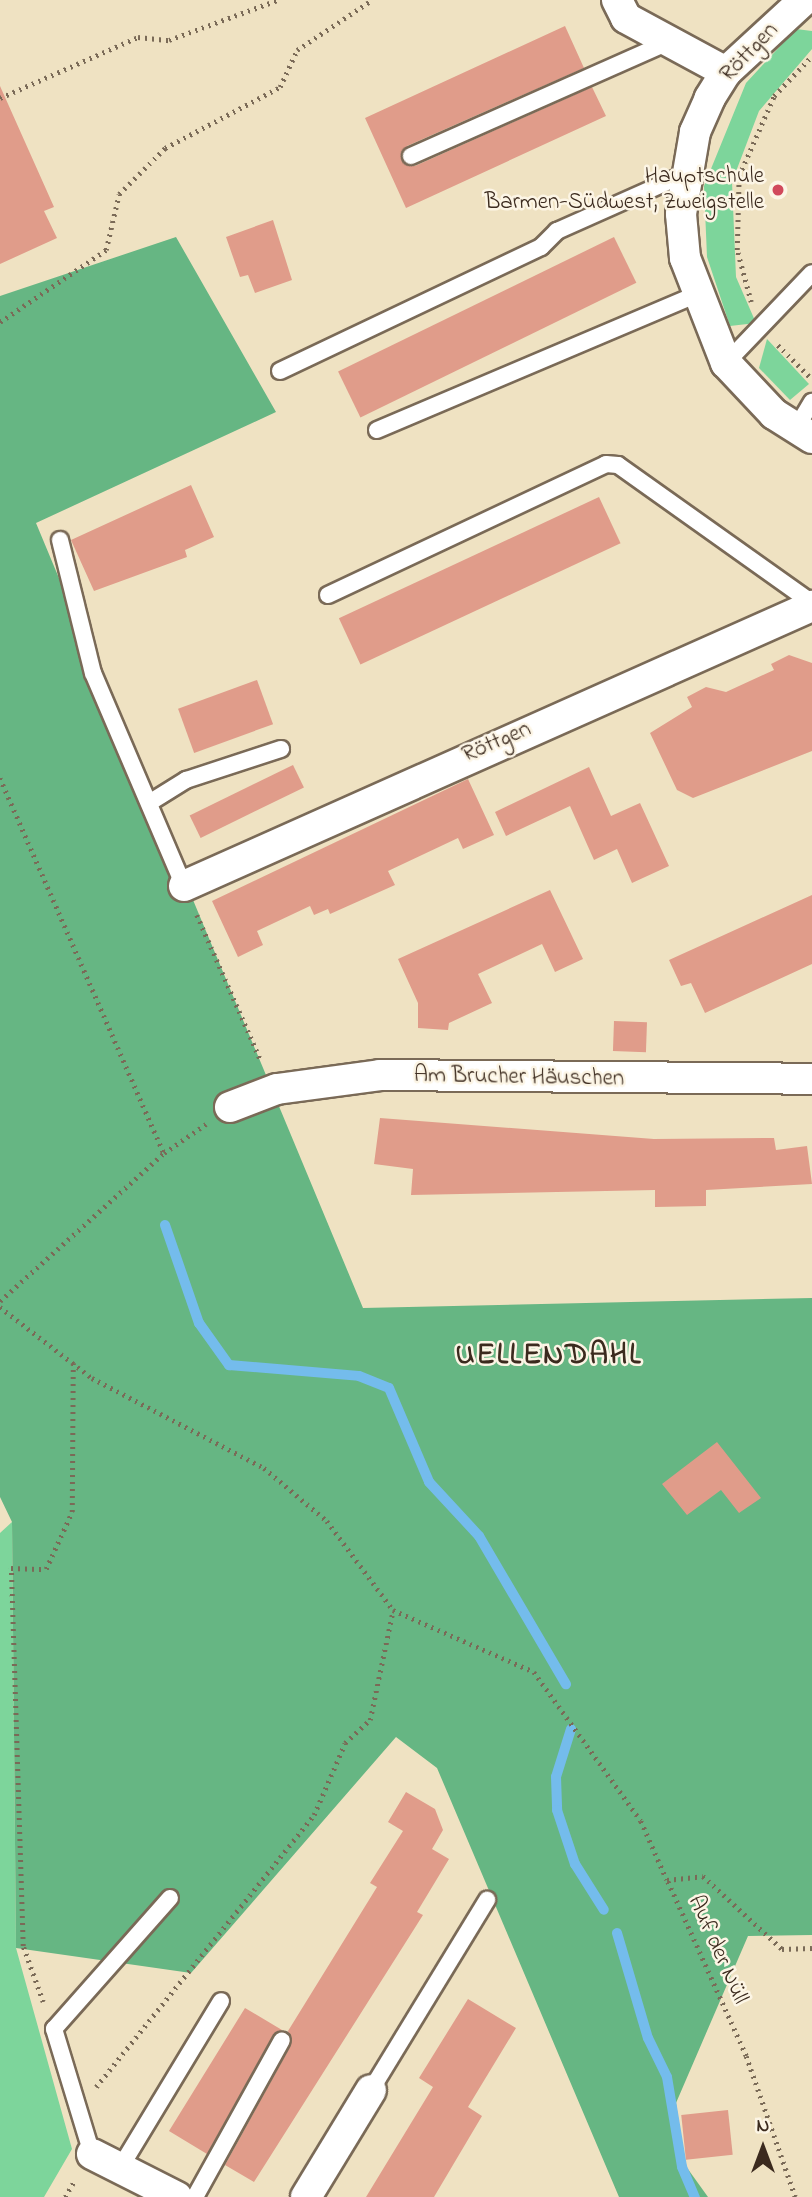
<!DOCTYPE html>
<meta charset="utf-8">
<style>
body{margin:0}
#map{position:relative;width:812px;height:2197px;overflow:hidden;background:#efe2c2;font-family:"Indie Flower",sans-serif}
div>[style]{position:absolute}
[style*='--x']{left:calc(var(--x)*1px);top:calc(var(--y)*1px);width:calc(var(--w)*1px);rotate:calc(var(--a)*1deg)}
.green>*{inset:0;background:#7dd59b}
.forest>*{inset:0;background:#66b683}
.stream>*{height:10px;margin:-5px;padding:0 5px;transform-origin:5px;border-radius:5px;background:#74bcec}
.building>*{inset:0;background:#e09c8a;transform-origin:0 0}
.path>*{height:4.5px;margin-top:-2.25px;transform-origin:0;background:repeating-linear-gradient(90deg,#7a6a57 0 2px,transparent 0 7px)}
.roads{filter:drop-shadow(2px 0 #7a6a57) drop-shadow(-2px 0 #7a6a57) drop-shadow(0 2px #7a6a57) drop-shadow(0 -2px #7a6a57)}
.service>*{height:16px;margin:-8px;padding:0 8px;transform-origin:8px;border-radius:8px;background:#fff}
.minor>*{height:30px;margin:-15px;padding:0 15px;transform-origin:15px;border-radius:15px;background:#fff}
.dots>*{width:19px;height:19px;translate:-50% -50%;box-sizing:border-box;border:4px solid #fcf5e5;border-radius:50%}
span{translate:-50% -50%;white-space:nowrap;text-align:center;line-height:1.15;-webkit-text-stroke:5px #fcf5e5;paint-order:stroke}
.street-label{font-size:23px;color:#3b2a1e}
.poi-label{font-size:23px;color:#3b2a1e}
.right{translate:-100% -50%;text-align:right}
.district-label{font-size:30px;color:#3b2a1e;font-weight:700;letter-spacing:2px}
.north{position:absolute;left:728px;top:2113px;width:70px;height:70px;-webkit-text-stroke:5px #fcf5e5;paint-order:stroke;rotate:0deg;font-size:19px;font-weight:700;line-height:28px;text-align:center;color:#3b2a1e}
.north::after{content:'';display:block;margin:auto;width:24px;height:32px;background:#3b2a1e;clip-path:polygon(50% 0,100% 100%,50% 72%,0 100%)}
</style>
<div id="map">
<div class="green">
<div style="clip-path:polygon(796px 29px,812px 31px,812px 49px,759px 111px,732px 182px,736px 277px,756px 323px,730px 326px,707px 257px,704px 186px,746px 83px)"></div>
<div style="clip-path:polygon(767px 339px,809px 384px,790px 400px,759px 368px)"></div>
<div style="clip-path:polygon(12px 1522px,16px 1948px,72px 2149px,44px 2197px,0 2197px,0 1533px)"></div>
</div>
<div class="forest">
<div style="clip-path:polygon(176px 237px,276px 412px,36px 523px,363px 1308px,812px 1298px,812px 1935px,748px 1936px,676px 2103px,685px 2165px,708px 2197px,619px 2197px,437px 1768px,396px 1737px,191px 1973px,16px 1948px,12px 1522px,0 1497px,0 296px)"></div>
</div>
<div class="stream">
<div style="--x:165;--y:1225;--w:104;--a:70.9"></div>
<div style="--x:199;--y:1323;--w:52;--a:54.5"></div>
<div style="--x:229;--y:1365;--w:130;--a:4.8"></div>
<div style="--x:359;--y:1376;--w:32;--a:22"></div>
<div style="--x:389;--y:1388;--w:102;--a:66.9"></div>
<div style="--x:429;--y:1482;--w:74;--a:47.2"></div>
<div style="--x:479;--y:1536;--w:172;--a:59.6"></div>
<div style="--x:571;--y:1729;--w:50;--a:107.4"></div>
<div style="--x:556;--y:1777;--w:33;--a:88"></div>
<div style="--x:557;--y:1810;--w:57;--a:71.6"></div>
<div style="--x:575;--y:1864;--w:54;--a:57.8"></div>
<div style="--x:617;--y:1933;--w:109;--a:73.6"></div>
<div style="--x:648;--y:2038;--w:43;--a:64"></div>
<div style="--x:667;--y:2077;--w:91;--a:80.5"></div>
<div style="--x:682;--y:2167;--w:33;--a:67"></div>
</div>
<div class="building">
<div style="clip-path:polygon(565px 26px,584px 68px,407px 146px,402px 161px,415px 166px,592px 87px,606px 116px,406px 208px,365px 118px)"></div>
<div style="clip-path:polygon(0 86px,54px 207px,44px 211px,57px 238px,0 264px)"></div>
<div style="clip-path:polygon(273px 220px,292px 280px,255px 293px,248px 275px,240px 277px,226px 237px)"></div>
<div style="left:614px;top:237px;width:51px;height:307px;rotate:64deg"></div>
<div style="clip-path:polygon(191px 485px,214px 537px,185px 550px,187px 557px,94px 591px,71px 540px)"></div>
<div style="left:599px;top:497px;width:51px;height:287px;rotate:65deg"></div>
<div style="clip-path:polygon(789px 655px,812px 663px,812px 751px,693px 798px,677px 790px,650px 733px,692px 707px,687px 697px,706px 687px,726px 692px,774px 670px,771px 664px)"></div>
<div style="left:257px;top:680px;width:47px;height:84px;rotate:70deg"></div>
<div style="left:293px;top:765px;width:25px;height:115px;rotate:64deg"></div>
<div style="clip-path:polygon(589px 767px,611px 816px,640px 803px,669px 866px,632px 883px,617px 849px,594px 860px,570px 806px,506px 836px,495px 812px)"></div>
<div style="clip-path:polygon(468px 779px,494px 835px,463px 849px,458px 838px,388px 871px,395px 885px,330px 914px,328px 909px,314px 915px,310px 906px,257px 931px,263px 945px,238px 957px,212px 901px)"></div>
<div style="clip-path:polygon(550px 890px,583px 959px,555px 972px,542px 944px,478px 974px,492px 1003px,449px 1023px,448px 1030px,418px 1028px,418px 1003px,398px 959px)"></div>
<div style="clip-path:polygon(812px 895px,812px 964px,705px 1013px,691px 983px,681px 986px,669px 960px)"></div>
<div style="left:614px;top:1021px;width:33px;height:30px;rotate:2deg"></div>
<div style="clip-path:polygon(380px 1118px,654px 1139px,774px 1138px,776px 1150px,807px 1146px,812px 1184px,706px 1190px,706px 1206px,655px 1207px,655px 1190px,411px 1195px,413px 1169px,374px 1164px)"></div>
<div style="clip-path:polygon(717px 1442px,761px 1498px,739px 1513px,721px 1490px,687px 1515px,662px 1484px)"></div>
<div style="clip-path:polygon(406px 1792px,435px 1809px,443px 1830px,432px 1849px,449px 1859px,417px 1912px,423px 1915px,254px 2182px,225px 2165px,291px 2045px,288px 2031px,377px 1887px,370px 1883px,403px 1831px,388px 1822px)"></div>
<div style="clip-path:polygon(468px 1999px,516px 2028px,468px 2107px,482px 2116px,434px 2197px,366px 2197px,433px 2087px,419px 2078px)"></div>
<div style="clip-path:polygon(245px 2008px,282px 2030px,273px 2035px,207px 2154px,169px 2131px)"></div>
<div style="left:728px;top:2110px;width:45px;height:47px;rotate:84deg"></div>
</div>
<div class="path">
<div style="--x:0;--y:98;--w:151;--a:-23.8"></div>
<div style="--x:138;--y:37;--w:31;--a:6"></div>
<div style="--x:169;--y:40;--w:116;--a:-20.2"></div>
<div style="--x:751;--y:302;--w:54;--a:-105.1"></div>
<div style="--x:737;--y:250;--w:74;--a:-88.5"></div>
<div style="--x:739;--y:176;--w:87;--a:-66.4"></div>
<div style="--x:774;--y:96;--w:55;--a:-46.5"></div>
<div style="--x:0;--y:322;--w:128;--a:-34.2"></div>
<div style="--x:106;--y:250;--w:57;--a:-76.9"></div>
<div style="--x:119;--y:194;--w:65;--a:-45"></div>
<div style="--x:165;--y:148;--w:130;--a:-27.9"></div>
<div style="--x:280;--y:87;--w:41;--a:-65.3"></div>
<div style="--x:297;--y:50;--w:90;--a:-33.7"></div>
<div style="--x:778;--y:345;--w:47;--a:45"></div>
<div style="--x:0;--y:778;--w:409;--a:66.4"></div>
<div style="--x:197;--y:915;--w:159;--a:66.3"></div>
<div style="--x:0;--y:1301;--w:221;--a:-42.1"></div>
<div style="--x:164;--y:1153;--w:51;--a:-34.6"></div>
<div style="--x:0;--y:1307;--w:116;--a:37.7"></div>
<div style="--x:92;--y:1378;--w:194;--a:27.6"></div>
<div style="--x:264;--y:1468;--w:82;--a:40.1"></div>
<div style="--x:327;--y:1521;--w:111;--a:53.4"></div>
<div style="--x:393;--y:1610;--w:154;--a:23.7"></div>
<div style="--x:534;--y:1672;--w:183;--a:54.3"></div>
<div style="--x:641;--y:1821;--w:64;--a:66.2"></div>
<div style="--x:43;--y:2002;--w:59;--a:-109.7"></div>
<div style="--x:23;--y:1946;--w:378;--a:-91.8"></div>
<div style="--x:11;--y:1568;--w:35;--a:2"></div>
<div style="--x:46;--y:1569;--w:63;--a:-65.5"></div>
<div style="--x:72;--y:1512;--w:149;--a:-89.6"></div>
<div style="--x:96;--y:2087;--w:349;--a:-51.3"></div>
<div style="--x:314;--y:1815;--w:78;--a:-66.7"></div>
<div style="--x:345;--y:1743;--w:34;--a:-43"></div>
<div style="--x:370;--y:1720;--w:112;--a:-78.2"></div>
<div style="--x:65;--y:2197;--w:20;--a:-60"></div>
<div style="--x:795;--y:2197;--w:149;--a:-109.2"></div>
<div style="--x:746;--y:2056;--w:193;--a:-114.2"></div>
<div style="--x:667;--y:1880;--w:36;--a:-6"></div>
<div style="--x:703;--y:1876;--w:108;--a:42.7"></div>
<div style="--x:782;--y:1949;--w:30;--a:-2"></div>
</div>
<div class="roads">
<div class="service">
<div style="--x:411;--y:156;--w:283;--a:-23.9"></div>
<div style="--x:726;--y:363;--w:124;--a:-46.3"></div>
<div style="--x:280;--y:371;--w:289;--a:-25.4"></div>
<div style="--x:541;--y:247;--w:23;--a:-45"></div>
<div style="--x:557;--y:231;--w:140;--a:-24"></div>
<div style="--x:377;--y:430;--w:348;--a:-23"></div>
<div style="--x:795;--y:430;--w:33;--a:-59"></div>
<div style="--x:60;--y:540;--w:137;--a:76.1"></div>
<div style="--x:93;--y:673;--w:232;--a:66.9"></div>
<div style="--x:328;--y:595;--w:307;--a:-25.2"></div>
<div style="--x:606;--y:464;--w:12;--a:5"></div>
<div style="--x:618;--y:465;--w:238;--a:35.4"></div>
<div style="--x:149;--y:803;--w:44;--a:-31.9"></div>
<div style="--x:186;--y:780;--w:100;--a:-18.1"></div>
<div style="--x:371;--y:2090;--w:223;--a:-58.6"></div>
<div style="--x:92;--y:2154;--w:131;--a:-106.9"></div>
<div style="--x:54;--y:2029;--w:175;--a:-48.5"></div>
<div style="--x:120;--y:2168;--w:195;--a:-58.8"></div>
<div style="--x:195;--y:2197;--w:179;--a:-61"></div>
</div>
<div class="minor">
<div style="--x:617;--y:0;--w:20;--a:63"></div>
<div style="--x:626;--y:18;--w:114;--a:28.4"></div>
<div style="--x:804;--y:0;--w:106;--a:137.3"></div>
<div style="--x:726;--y:72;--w:31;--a:122"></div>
<div style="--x:710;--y:98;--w:37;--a:114"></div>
<div style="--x:695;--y:132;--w:83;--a:99.7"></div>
<div style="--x:681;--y:214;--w:44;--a:84.8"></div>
<div style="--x:685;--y:258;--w:113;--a:68.7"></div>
<div style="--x:726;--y:363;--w:70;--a:46.7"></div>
<div style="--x:774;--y:414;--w:45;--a:32.3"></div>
<div style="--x:184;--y:886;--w:688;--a:-24.03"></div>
<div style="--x:230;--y:1107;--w:50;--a:-21"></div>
<div style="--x:277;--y:1089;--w:104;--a:-7.7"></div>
<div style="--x:380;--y:1075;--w:432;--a:0.5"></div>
<div style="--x:92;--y:2154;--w:95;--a:26.8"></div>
<div style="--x:306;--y:2197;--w:125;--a:-58.7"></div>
</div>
</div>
<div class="dots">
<div style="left:778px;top:190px;background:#d1495b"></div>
</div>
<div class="street-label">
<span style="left:750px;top:53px;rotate:-46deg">Röttgen</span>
<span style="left:497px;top:743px;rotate:-23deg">Röttgen</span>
<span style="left:519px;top:1078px;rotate:1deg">Am Brucher Häuschen</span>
<span style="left:717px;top:1950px;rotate:66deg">Auf der Nüll</span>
</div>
<div class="poi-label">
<span class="right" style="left:764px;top:190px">Hauptschule<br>Barmen-Südwest, Zweigstelle</span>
</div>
<div class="district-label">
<span style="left:549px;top:1356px">UELLENDAHL</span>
</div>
<div class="north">N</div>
</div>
